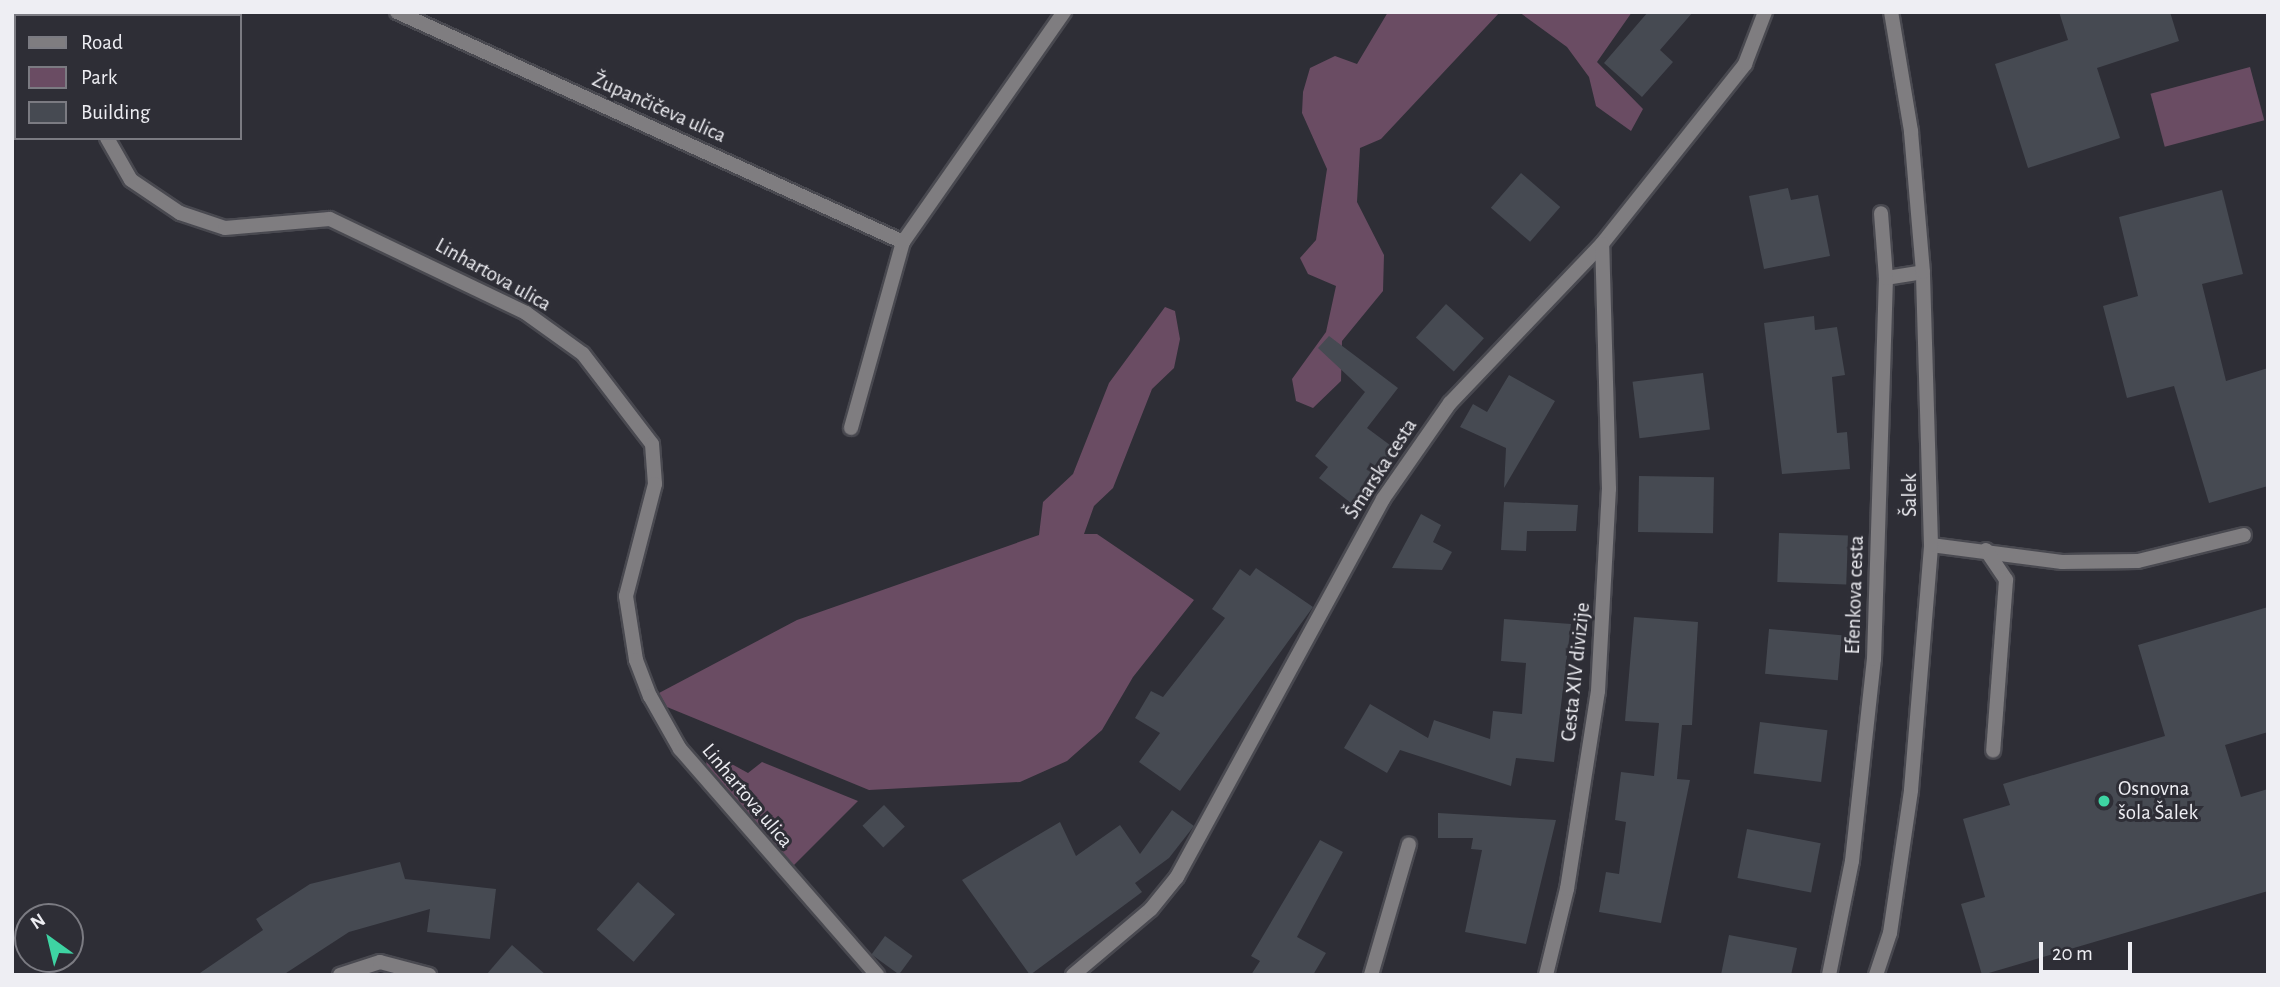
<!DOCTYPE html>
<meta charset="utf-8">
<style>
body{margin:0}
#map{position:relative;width:2280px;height:987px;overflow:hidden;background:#2e2e36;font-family:"Alegreya Sans",sans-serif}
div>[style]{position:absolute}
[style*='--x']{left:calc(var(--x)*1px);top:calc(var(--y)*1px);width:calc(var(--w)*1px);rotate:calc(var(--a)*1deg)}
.green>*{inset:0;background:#6a4c63;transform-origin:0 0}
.building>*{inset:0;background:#464a52;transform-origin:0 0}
.roads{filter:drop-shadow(2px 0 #494950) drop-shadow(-2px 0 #494950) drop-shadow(0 2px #494950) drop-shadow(0 -2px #494950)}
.lane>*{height:14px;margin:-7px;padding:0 7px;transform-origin:7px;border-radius:7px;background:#7f7d80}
.street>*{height:14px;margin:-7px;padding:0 7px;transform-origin:7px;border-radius:7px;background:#7f7d80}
.dots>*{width:19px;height:19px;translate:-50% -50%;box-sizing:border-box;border:4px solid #2e2e36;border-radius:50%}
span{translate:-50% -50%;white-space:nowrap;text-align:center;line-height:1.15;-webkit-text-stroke:6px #2e2e36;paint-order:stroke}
.street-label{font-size:21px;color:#eeeef3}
.poi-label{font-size:21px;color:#eeeef3}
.left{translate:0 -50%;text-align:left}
.frame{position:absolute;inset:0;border:14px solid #eeeef3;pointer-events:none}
.legend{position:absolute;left:14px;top:14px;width:228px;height:126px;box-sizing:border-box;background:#2e2e36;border:2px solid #7b7b82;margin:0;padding:9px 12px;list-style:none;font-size:21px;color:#eeeef3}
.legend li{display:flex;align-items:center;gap:14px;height:35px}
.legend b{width:35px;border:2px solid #7b7b82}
.north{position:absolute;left:14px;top:903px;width:70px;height:70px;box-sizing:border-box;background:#2e2e36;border:2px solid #7b7b82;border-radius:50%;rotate:326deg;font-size:19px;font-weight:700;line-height:28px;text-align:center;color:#eeeef3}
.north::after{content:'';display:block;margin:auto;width:24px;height:32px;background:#3ed4a3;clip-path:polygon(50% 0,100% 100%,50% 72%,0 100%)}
.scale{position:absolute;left:2039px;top:942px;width:93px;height:32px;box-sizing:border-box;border:4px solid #eeeef3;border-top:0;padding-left:9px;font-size:21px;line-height:24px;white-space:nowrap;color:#eeeef3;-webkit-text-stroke:5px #2e2e36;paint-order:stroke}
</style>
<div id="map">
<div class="green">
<div style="clip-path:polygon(1388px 12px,1500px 12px,1381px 139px,1360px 148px,1357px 202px,1384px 255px,1383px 291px,1342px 341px,1341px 381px,1313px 408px,1296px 401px,1292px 379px,1326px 332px,1336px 286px,1308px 274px,1300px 258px,1316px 240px,1327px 169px,1302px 113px,1303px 92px,1310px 68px,1335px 56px,1357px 64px)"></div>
<div style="clip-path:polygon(1519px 12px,1632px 12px,1597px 62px,1643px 109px,1631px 131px,1596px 106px,1589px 77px,1567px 47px)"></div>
<div style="left:2250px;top:67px;width:55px;height:103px;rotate:75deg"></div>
<div style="clip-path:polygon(1165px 307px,1175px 311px,1180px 339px,1174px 368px,1152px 389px,1113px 488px,1094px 506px,1084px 534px,1097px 534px,1194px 600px,1133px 677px,1102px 730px,1067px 761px,1020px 782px,869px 790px,667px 707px,659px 693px,797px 620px,1039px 535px,1043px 502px,1073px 474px,1109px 383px)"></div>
<div style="clip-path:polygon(708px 751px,748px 773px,762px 762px,858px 801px,793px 866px,706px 766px)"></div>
</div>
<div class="building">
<div style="clip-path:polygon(1648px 12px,1693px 12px,1660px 50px,1673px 62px,1642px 97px,1604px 63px)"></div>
<div style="clip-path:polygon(2059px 12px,2170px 12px,2179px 41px,2097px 68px,2120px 138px,2028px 168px,1995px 64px,2068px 40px)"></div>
<div style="left:1521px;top:173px;width:52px;height:46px;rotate:41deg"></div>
<div style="clip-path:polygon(1788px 188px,1791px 200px,1818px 195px,1830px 256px,1764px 269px,1749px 196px)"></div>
<div style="clip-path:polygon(2222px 190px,2243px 274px,2202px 284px,2226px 381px,2268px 368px,2268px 486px,2209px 503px,2174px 386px,2127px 398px,2103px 306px,2138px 296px,2119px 217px)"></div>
<div style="left:1446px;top:304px;width:51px;height:45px;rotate:42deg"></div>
<div style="clip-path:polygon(1814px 316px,1815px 330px,1837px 327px,1845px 375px,1832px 377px,1837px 433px,1847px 432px,1850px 469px,1782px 474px,1764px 323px)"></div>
<div style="clip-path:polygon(1329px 336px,1398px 388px,1367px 428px,1398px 451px,1356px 507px,1319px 478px,1328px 467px,1315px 456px,1365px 392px,1318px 348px)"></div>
<div style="left:1703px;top:373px;width:57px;height:71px;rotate:83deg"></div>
<div style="clip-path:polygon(1509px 375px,1555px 401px,1504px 488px,1506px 448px,1460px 427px,1473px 404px,1487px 412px)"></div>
<div style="left:1639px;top:476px;width:75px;height:56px;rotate:1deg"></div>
<div style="clip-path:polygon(1504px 502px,1578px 505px,1576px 531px,1527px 531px,1526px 551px,1501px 550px)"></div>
<div style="clip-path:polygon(1421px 514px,1441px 525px,1433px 542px,1452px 552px,1442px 570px,1392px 568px)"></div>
<div style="left:1779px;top:533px;width:69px;height:49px;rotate:2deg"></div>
<div style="clip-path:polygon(1256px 568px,1313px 607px,1180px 791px,1139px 762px,1160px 733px,1135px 718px,1151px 691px,1163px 697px,1225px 618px,1212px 609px,1240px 569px,1250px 576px)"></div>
<div style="clip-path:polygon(2268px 607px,2268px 732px,2225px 745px,2241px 797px,2268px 789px,2268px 891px,1982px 975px,1961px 904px,1985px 897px,1963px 819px,2010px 805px,2003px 784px,2165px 736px,2138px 645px)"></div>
<div style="clip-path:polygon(1634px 617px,1698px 622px,1692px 725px,1682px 725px,1677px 779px,1690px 780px,1661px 923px,1599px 912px,1606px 872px,1619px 874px,1626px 822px,1615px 820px,1621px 772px,1654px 776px,1659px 723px,1625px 721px)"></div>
<div style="clip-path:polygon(1504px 619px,1571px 624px,1554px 762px,1516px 758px,1511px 786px,1400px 750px,1387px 773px,1344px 748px,1370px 704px,1428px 738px,1434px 720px,1490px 739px,1493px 711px,1522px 714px,1526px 663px,1501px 661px)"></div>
<div style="left:1769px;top:629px;width:73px;height:45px;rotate:5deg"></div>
<div style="left:1760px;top:722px;width:68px;height:52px;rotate:7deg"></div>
<div style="left:884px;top:805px;width:30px;height:30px;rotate:46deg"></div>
<div style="clip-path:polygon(1172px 810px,1194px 826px,1169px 858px,1135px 883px,1142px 892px,1030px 975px,962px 880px,1060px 822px,1076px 856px,1120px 825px,1140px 854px)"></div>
<div style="clip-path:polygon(1438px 813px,1556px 820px,1526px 944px,1465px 932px,1482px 850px,1471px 849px,1473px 838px,1438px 838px)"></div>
<div style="left:1747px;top:829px;width:75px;height:50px;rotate:11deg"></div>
<div style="clip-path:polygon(1320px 840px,1343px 852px,1297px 937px,1326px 953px,1313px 975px,1251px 975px,1260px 961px,1251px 956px)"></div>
<div style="clip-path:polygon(400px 862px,405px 879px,496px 889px,490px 939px,427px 932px,430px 909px,349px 932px,283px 975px,197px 975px,263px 930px,256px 919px,310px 884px)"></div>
<div style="left:638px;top:882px;width:49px;height:63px;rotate:41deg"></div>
<div style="clip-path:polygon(1729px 935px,1797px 948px,1791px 975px,1721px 975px)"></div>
<div style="left:885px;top:936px;width:34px;height:23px;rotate:36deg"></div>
<div style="clip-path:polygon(512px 945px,546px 975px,486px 975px)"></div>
</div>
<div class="roads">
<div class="lane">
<div style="--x:1886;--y:278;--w:37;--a:-9"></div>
<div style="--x:1931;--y:545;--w:132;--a:7.4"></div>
<div style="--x:2062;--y:562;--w:76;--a:-0.8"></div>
<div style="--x:2138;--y:561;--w:109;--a:-13.8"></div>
<div style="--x:1986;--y:550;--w:36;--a:56"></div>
<div style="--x:2006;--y:580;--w:171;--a:94.3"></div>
<div style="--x:1829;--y:975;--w:116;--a:-78.6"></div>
<div style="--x:1852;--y:861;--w:203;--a:-83.8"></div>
<div style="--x:1874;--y:659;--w:381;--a:-88.2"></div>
<div style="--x:1886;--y:278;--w:65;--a:-94.4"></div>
</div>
<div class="street">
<div style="--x:61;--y:12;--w:4;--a:76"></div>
<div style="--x:397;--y:12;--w:556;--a:24.44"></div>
<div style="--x:107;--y:138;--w:48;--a:60.3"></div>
<div style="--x:131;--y:180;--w:59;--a:34"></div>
<div style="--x:180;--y:213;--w:47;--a:18.4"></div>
<div style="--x:225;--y:228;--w:105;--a:-4.9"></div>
<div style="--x:330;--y:219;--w:217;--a:25.6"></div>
<div style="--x:526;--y:313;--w:70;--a:35.7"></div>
<div style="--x:583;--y:354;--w:113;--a:52.5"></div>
<div style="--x:652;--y:444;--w:40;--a:85.7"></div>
<div style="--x:655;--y:484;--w:116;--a:104.5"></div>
<div style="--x:626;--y:596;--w:65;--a:81.1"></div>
<div style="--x:636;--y:660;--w:39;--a:69"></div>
<div style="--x:650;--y:696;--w:61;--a:60.5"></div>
<div style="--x:680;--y:749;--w:300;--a:48.9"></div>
<div style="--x:851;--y:428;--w:193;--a:-74.4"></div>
<div style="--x:903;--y:242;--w:281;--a:-55"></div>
<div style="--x:340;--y:975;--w:42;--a:-18"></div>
<div style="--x:380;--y:962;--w:51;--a:14.9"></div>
<div style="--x:1073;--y:975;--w:102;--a:-40.2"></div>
<div style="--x:1151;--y:909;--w:41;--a:-50.9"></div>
<div style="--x:1177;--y:877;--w:430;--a:-61.4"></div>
<div style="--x:1383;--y:499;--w:117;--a:-55.1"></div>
<div style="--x:1450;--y:403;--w:220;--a:-46.3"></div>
<div style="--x:1602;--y:244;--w:230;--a:-51.5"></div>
<div style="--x:1745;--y:64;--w:56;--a:-69"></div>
<div style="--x:1371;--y:975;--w:136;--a:-73.8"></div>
<div style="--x:1546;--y:975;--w:89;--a:-76.3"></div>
<div style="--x:1567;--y:889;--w:200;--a:-81.1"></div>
<div style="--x:1598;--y:691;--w:202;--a:-86.9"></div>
<div style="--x:1609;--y:489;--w:245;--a:-91.6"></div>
<div style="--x:1876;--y:975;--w:44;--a:-71.6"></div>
<div style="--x:1890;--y:933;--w:145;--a:-81.6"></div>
<div style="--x:1911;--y:790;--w:246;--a:-85.3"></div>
<div style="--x:1931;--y:545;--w:273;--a:-91.7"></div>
<div style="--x:1923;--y:272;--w:142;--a:-94.9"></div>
<div style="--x:1911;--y:131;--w:121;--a:-99.5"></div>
</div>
</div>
<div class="dots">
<div style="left:2104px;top:801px;background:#3ed4a3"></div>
</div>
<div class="street-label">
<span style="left:659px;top:108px;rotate:24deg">Župančičeva ulica</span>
<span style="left:493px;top:275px;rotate:29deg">Linhartova ulica</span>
<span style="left:1381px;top:469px;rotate:-57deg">Šmarska cesta</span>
<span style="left:1910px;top:495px;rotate:-90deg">Šalek</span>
<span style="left:1855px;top:595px;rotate:-88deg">Efenkova cesta</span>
<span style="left:1576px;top:672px;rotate:-84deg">Cesta XIV divizije</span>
<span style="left:747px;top:796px;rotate:50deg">Linhartova ulica</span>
</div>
<div class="poi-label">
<span class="left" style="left:2118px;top:801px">Osnovna<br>šola Šalek</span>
</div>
<div class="frame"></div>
<ul class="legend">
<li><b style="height:9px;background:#7f7d80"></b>Road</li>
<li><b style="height:19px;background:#6a4c63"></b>Park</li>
<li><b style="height:19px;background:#464a52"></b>Building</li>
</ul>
<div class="north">N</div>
<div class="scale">20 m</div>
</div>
